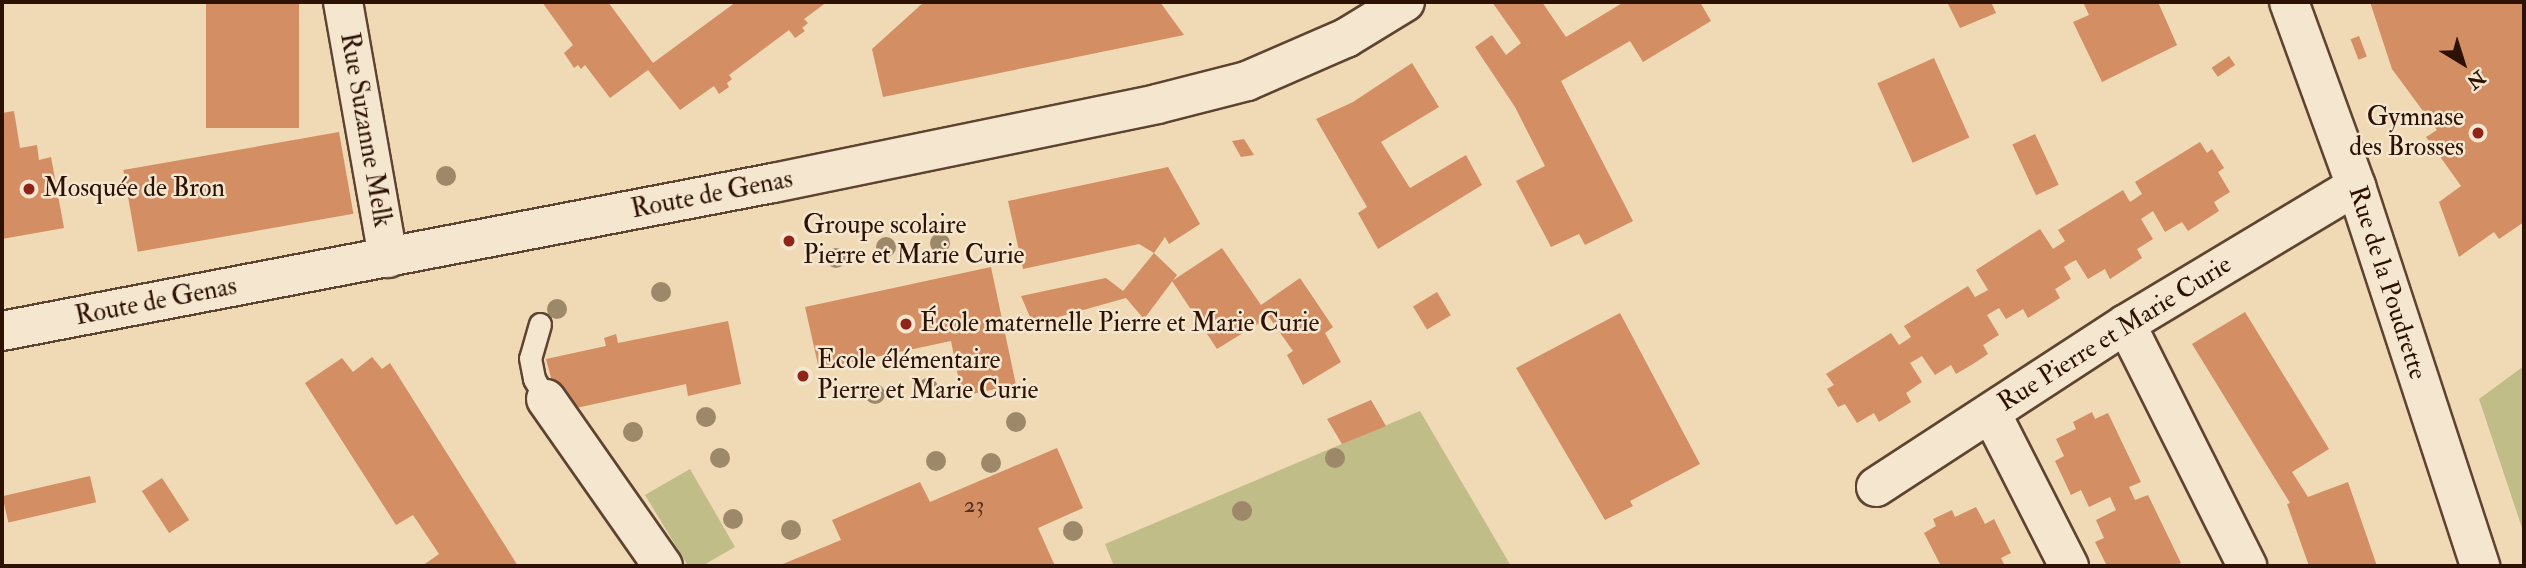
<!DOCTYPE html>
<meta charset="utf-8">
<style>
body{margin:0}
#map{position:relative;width:2526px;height:568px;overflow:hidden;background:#f0d9b5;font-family:"IM FELL Double Pica",serif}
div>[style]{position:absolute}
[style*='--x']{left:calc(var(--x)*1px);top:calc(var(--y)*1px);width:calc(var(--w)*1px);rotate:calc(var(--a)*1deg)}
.green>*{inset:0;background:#c1bd88}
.building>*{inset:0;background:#d38e63;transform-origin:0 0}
.roads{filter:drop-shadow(2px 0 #5e4430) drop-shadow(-2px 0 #5e4430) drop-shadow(0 2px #5e4430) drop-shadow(0 -2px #5e4430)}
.service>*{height:21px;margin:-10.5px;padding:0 10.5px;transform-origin:10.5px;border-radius:10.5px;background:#f5e6cf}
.minor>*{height:38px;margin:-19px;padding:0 19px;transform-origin:19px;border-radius:19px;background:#f5e6cf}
.secondary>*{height:38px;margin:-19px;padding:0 19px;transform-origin:19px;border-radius:19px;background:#f5e6cf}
.trees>*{width:20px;height:20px;margin:-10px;border-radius:50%;background:#9d886a}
.dots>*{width:19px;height:19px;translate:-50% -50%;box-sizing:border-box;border:4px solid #f5e6cf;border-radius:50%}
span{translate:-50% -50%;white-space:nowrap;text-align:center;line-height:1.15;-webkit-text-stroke:5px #f5e6cf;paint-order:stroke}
.number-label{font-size:23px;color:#56311c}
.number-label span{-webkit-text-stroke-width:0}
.poi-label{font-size:26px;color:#2d1204}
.right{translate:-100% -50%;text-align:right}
.left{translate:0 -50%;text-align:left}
.street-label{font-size:26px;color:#2d1204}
.frame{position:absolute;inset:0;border:4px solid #2d1204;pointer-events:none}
.north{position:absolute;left:2428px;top:28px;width:70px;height:70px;-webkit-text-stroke:5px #f5e6cf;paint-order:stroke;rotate:142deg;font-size:19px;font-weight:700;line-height:28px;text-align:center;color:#2d1204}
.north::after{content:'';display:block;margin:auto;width:24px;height:32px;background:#2d1204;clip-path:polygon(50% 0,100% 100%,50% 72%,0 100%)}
</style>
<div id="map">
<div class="green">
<div style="clip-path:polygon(2524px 366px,2524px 534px,2479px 399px)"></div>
<div style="clip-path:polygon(1420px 411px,1511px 566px,1114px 566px,1105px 544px)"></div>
<div style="clip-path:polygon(690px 469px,735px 547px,702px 566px,688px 566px,645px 495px)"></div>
</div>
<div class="building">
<div style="left:206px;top:2px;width:93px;height:126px"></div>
<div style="clip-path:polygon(542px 2px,608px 2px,653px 63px,736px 2px,827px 2px,804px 19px,808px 23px,802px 28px,805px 31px,795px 38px,789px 30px,729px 75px,732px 79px,727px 83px,729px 87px,719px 94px,714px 86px,680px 110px,648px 70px,610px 98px,585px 65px,581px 69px,578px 65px,574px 68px,564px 53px,573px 45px)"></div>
<div style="clip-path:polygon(924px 2px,1160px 2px,1184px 35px,883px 97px,872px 49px)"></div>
<div style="clip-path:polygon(1492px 2px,1542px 2px,1566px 37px,1624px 2px,1700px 2px,1711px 21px,1643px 62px,1630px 41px,1561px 81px,1633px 221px,1585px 245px,1579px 234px,1551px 247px,1516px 181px,1545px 166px,1515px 107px,1475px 47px,1492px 35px,1506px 55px,1521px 43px)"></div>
<div style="clip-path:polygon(1947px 2px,1991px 2px,1996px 13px,1960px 28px)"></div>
<div style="clip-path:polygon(2083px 2px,2158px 2px,2177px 45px,2102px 82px,2073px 22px,2089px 15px)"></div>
<div style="clip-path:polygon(2370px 2px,2524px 2px,2524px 222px,2499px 239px,2494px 232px,2459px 257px,2439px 202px,2461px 186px,2426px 137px,2437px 130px,2392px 69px)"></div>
<div style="left:2359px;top:36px;width:22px;height:9px;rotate:69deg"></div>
<div style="left:2229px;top:56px;width:11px;height:21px;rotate:56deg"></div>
<div style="left:1934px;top:58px;width:87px;height:62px;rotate:66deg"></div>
<div style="clip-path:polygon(1412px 63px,1439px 107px,1381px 142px,1410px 188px,1466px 155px,1482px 185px,1378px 249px,1358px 213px,1367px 207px,1316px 119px,1353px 102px)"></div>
<div style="clip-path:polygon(14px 111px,20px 148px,37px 145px,39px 160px,51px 157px,64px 228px,2px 239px,2px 113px)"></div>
<div style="left:339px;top:132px;width:83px;height:219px;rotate:80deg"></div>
<div style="left:2035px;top:134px;width:56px;height:25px;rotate:65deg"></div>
<div style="clip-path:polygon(1244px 139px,1254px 155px,1241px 157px,1232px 141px)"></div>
<div style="clip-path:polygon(2200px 142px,2207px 153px,2212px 149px,2224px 168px,2218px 172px,2230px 192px,2214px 202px,2219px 211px,2188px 231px,2182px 222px,2165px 232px,2153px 211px,2141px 219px,2153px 239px,2137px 249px,2142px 258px,2110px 279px,2105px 269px,2088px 279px,2076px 260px,2070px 263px,2064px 267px,2071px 279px,2055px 289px,2060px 298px,2028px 318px,2023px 309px,2006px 319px,1999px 308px,1987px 315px,1999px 335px,1983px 345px,1988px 354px,1973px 364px,1956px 374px,1951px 365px,1935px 375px,1922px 356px,1910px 363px,1922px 382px,1906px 393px,1911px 402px,1879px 422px,1874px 413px,1857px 423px,1845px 404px,1838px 407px,1827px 389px,1834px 385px,1826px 374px,1891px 333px,1899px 345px,1911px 337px,1904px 326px,1968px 286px,1975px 297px,1988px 290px,1976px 270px,2040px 229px,2053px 249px,2065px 241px,2058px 230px,2123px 190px,2130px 202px,2142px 194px,2135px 182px)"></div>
<div style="clip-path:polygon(1168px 167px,1200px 224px,1169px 244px,1165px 237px,1154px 253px,1139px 244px,1023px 269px,1008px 201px)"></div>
<div style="clip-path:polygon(1222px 248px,1261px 305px,1300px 278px,1333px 327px,1325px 333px,1341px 362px,1303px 385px,1287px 355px,1293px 351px,1269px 317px,1217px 349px,1172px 281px)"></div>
<div style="clip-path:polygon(1154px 253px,1177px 275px,1144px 319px,1126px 298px,1033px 324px,1021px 296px,1106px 278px,1123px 291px)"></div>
<div style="clip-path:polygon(991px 267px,1016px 385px,962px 396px,951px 341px,819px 369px,805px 307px)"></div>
<div style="left:1437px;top:292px;width:27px;height:28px;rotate:59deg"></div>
<div style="clip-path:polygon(2245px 312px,2329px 449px,2292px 472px,2308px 497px,2348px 482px,2377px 566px,2309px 566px,2287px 504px,2290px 503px,2192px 344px)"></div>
<div style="clip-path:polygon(1620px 313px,1700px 464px,1630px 501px,1633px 506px,1605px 520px,1516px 368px)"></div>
<div style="clip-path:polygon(728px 321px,741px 384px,688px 396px,686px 384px,567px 410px,555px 393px,546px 359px,606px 346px,604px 338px,616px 334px,618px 343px)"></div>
<div style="clip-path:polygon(372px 357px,382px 369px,390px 363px,518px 566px,422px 566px,439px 554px,413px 515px,396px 525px,305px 383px,342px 358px,353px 372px)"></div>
<div style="clip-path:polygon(1371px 400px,1386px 426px,1342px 444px,1327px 419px)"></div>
<div style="clip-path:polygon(2092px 412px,2095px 419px,2108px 413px,2141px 482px,2129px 487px,2135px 500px,2148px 495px,2181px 563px,2175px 566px,2107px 566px,2095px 542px,2104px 538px,2096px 520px,2116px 510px,2110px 497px,2089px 507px,2081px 490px,2071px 495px,2055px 461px,2064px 456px,2056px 439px,2076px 429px,2073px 422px)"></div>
<div style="clip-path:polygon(1057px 448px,1083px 508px,1038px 528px,1055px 566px,778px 566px,841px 540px,832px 520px,920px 482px,930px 502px)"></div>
<div style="left:90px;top:476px;width:27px;height:90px;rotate:77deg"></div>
<div style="left:162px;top:478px;width:50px;height:24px;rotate:57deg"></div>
<div style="clip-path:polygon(1976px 507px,1985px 524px,1994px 519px,2011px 553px,2001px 558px,2005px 566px,1941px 566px,1924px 533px,1936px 526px,1933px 519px,1952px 510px,1955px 517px)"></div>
</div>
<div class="roads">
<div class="service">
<div style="--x:540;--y:324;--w:35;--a:106"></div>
<div style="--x:530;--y:358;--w:21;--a:79"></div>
<div style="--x:534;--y:379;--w:23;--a:59"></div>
</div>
<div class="minor">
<div style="--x:343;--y:2;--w:260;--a:80"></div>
<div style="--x:2289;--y:2;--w:196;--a:70"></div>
<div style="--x:2356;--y:186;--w:400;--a:71.9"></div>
<div style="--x:2126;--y:324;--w:271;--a:63.4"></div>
<div style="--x:546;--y:399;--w:204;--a:55"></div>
<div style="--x:1991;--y:413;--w:172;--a:63"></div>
<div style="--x:1876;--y:487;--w:298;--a:-33.1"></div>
<div style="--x:2126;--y:324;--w:268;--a:-31"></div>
</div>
<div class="secondary">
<div style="--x:2;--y:331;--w:785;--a:-10.87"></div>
<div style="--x:773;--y:183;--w:392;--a:-11.6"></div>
<div style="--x:1157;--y:104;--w:93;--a:-14.3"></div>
<div style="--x:1247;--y:81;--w:108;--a:-23.5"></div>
<div style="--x:1346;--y:38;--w:69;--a:-31.4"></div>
</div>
</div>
<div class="trees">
<div style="left:446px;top:176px"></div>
<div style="left:940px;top:243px"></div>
<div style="left:886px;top:247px"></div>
<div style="left:836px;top:258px"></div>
<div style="left:661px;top:292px"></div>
<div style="left:557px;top:309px"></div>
<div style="left:928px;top:388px"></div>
<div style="left:875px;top:394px"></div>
<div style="left:706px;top:417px"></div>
<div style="left:1016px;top:422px"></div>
<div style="left:633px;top:432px"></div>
<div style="left:720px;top:458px"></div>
<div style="left:1335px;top:458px"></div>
<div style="left:936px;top:461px"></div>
<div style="left:991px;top:463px"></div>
<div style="left:1242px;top:511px"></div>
<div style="left:733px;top:519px"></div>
<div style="left:791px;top:530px"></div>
<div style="left:1073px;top:531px"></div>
</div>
<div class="dots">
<div style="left:2478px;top:133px;background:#8f2418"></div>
<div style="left:29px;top:189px;background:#8f2418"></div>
<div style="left:789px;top:241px;background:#8f2418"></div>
<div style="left:906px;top:324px;background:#8f2418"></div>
<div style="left:803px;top:376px;background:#8f2418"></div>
</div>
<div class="number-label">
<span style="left:974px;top:505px">23</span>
</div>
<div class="poi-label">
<span class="right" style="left:2464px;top:133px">Gymnase<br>des Brosses</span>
<span class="left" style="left:43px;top:189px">Mosquée de Bron</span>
<span class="left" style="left:803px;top:241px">Groupe scolaire<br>Pierre et Marie Curie</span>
<span class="left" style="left:920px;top:324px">École maternelle Pierre et Marie Curie</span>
<span class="left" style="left:817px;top:376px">Ecole élémentaire<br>Pierre et Marie Curie</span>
</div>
<div class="street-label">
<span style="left:365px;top:130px;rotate:80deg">Rue Suzanne Melk</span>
<span style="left:712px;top:195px;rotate:-11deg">Route de Genas</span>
<span style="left:2387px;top:283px;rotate:72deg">Rue de la Poudrette</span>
<span style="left:156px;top:302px;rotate:-11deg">Route de Genas</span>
<span style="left:2115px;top:334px;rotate:-32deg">Rue Pierre et Marie Curie</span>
</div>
<div class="frame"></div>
<div class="north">N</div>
</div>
